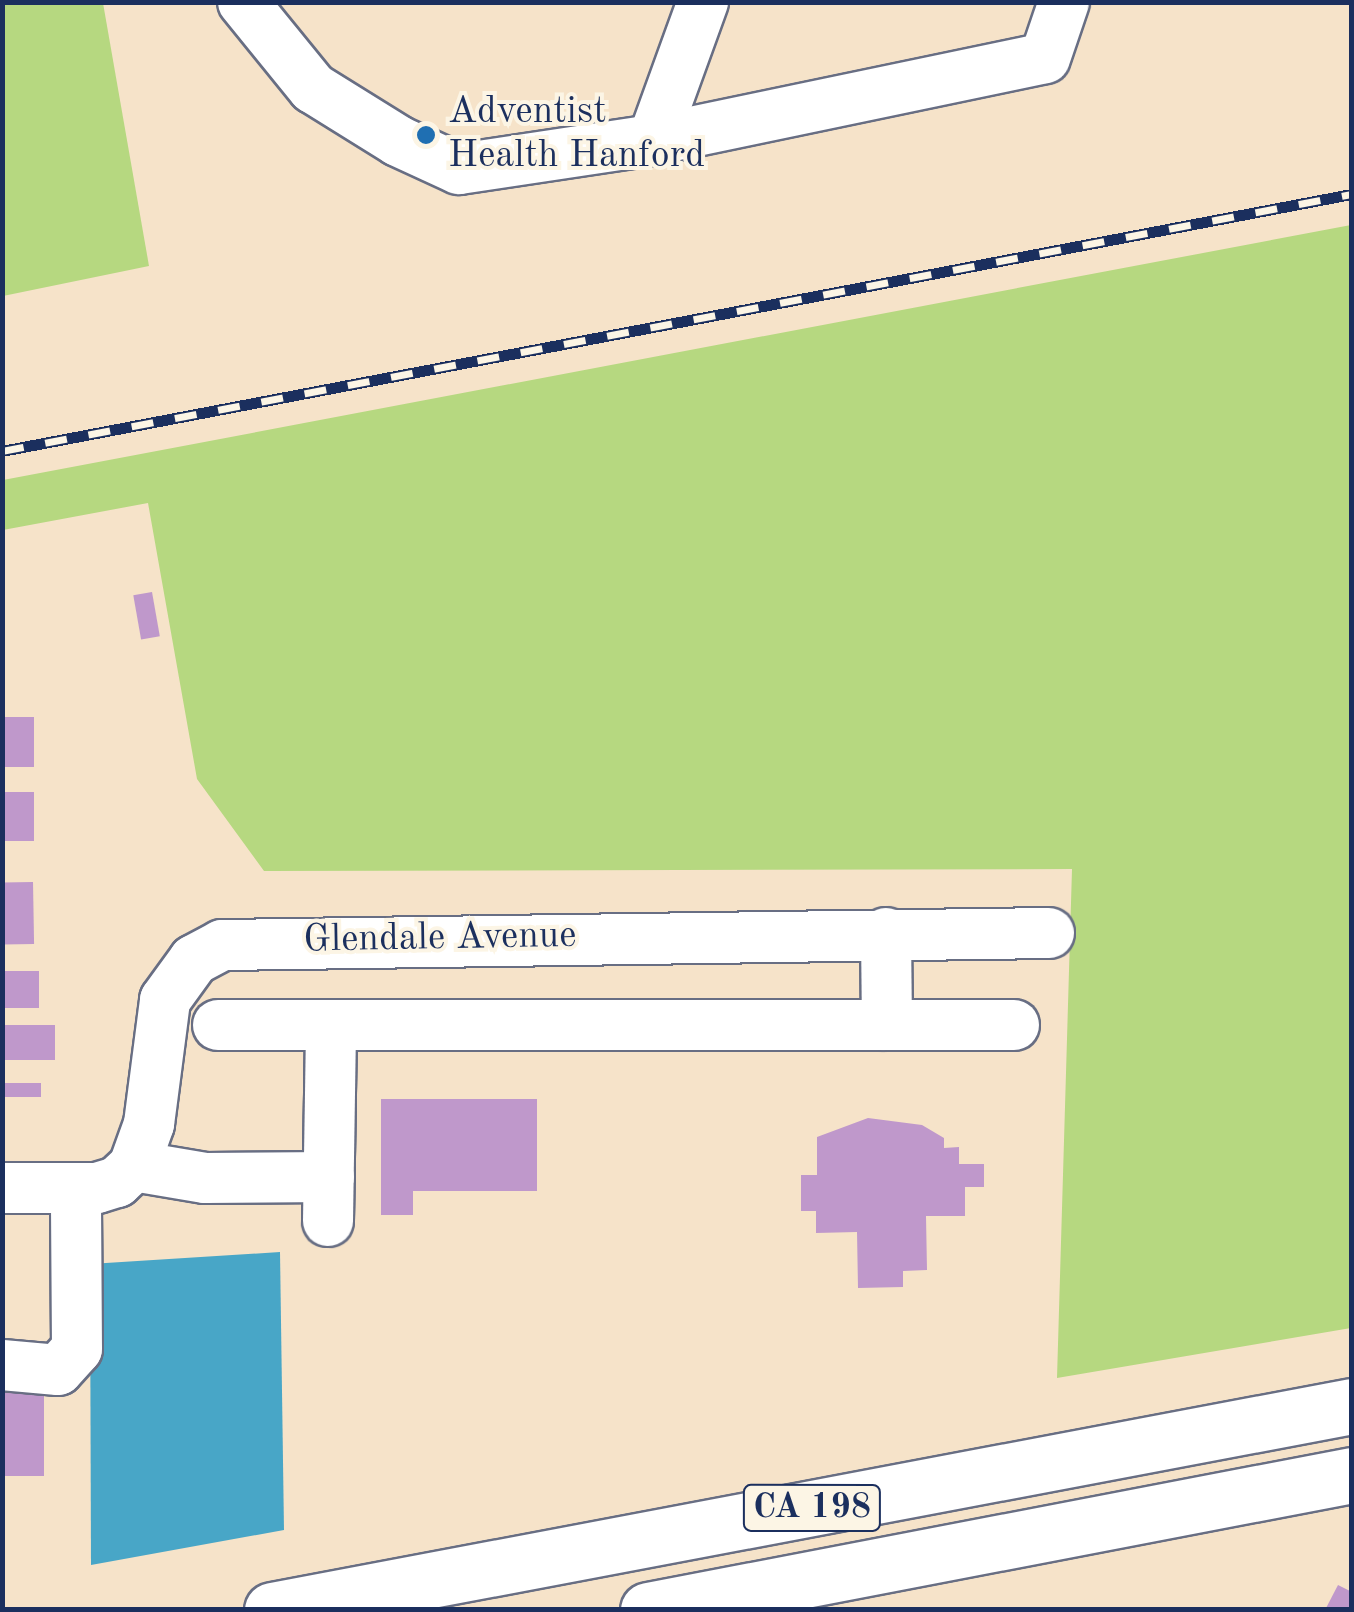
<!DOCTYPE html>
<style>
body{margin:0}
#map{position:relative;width:1354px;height:1612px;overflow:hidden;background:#f6e3c9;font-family:"Old Standard TT",serif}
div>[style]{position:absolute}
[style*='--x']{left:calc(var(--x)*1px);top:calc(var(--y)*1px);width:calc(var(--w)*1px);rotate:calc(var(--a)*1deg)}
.green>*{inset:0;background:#b6d880}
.water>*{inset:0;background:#48a6c7}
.building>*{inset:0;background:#bf98cb;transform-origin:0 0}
.roads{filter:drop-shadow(2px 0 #686e83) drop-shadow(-2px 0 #686e83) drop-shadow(0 2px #686e83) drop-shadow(0 -2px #686e83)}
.minor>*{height:50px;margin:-25px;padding:0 25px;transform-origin:25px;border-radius:25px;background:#fff}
.highway>*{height:55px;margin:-27.5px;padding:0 27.5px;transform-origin:27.5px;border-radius:27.5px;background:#fff}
.rail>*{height:11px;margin-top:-5.5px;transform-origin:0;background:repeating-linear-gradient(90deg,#fcf5e5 0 22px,#1b2f5e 0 44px);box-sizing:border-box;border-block:2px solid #1b2f5e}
.dots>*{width:28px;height:28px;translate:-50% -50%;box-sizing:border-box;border:5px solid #fcf5e5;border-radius:50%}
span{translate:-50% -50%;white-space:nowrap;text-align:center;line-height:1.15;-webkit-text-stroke:8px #fcf5e5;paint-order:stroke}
.shield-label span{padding:2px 8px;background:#fcf5e5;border:2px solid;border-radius:8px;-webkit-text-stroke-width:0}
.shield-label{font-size:35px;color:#1b2f5e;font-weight:700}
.poi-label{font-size:38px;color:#1b2f5e}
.left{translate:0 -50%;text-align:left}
.street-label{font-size:38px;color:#1b2f5e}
.frame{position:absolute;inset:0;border:5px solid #1b2f5e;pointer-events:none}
</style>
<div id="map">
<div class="green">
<div style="clip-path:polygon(3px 2px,103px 3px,149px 266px,3px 296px)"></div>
<div style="clip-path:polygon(1351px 225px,1351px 1328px,1057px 1378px,1072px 869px,264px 871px,197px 779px,148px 503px,3px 530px,3px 480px)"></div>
</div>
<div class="water">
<div style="clip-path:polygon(280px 1252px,284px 1530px,91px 1565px,90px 1264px)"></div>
</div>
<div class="building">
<div style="left:152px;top:592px;width:45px;height:19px;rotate:80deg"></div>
<div style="left:2px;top:717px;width:32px;height:50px"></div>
<div style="left:34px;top:792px;width:49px;height:32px;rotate:90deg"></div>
<div style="left:33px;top:882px;width:62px;height:31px;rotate:89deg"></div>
<div style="left:2px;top:971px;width:37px;height:37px"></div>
<div style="left:55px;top:1025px;width:35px;height:53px;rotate:90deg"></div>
<div style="left:2px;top:1083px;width:39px;height:14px"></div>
<div style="clip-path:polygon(381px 1099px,537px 1099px,537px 1191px,413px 1191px,413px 1215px,381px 1215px)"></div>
<div style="clip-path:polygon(868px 1118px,922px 1125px,944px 1138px,944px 1148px,959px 1147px,959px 1164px,984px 1164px,984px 1187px,965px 1187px,965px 1216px,926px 1216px,927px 1270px,903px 1271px,903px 1287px,858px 1288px,857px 1232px,816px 1233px,816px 1211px,801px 1211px,801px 1175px,817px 1175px,817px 1137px)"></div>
<div style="left:2px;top:1374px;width:42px;height:102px"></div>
<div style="clip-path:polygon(1338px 1585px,1352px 1592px,1352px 1610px,1325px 1610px)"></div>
</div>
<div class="roads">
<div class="minor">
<div style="--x:243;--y:2;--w:111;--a:50.9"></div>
<div style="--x:313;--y:88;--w:100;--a:31.9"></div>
<div style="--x:398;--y:141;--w:67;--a:24.7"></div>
<div style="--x:459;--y:169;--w:196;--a:-8.5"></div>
<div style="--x:653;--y:140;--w:400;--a:-11.8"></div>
<div style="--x:1045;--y:58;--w:59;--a:-71.3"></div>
<div style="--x:653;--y:140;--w:147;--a:-70.1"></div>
<div style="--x:886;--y:933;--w:92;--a:89.4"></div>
<div style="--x:218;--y:1025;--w:796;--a:0"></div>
<div style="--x:134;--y:1166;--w:72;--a:9.6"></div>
<div style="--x:205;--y:1178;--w:124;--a:-0.5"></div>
<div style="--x:2;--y:1188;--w:95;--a:0"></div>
<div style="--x:97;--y:1188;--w:21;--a:-17"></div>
<div style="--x:117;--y:1182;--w:23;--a:-43"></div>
<div style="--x:134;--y:1166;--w:45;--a:-70.3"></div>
<div style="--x:149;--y:1124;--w:125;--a:-82.6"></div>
<div style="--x:165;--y:1000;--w:49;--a:-54.1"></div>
<div style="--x:194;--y:960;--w:32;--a:-28"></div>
<div style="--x:222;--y:945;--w:827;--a:-0.83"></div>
<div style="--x:328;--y:1221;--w:196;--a:-89.1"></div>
<div style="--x:2;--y:1365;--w:56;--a:5.1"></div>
<div style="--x:58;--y:1370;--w:28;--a:-48"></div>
<div style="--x:77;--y:1349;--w:161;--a:-90.4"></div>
</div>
<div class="highway">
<div style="--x:272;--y:1610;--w:1099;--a:-10.7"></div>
<div style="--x:648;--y:1610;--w:717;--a:-10.86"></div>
</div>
</div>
<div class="rail">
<div style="--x:2;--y:451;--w:1374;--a:-10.78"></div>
</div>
<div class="dots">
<div style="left:426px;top:135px;background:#1f6fb2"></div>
</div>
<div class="shield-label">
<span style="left:812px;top:1508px">CA 198</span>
</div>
<div class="poi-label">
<span class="left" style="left:448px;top:135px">Adventist<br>Health Hanford</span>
</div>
<div class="street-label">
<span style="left:440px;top:939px;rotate:-1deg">Glendale Avenue</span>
</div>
<div class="frame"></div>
</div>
